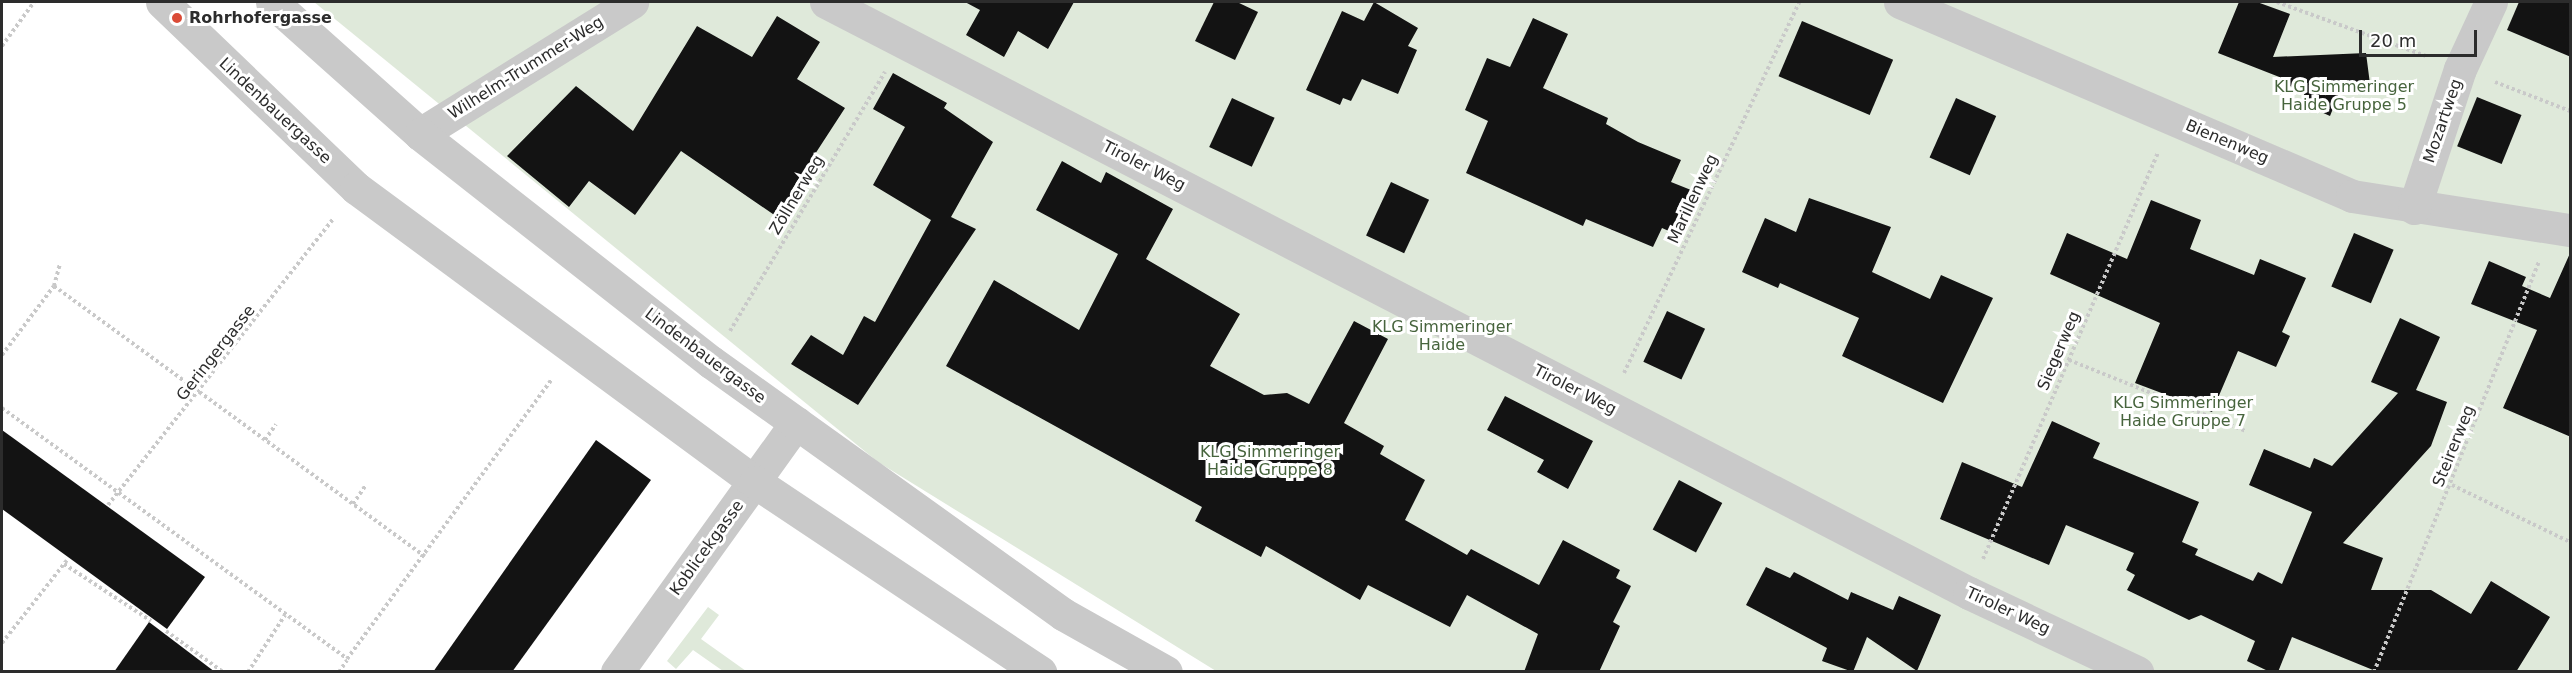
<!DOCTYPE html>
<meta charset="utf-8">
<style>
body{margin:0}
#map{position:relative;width:2572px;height:673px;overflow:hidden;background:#fff;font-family:"DejaVu Sans",sans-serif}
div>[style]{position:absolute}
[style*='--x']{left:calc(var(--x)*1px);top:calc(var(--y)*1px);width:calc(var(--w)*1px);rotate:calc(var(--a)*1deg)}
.green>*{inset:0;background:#dfe9da}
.building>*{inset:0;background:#131313;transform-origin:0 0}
.path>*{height:4px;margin-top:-2px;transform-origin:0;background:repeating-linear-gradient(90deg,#c9c9c9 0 3px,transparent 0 6px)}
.minor>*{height:33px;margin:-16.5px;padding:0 16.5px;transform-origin:16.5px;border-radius:16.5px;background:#c9c9c9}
.tertiary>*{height:33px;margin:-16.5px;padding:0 16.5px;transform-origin:16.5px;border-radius:16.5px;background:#c9c9c9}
.dots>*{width:16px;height:16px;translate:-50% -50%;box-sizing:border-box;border:3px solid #fff;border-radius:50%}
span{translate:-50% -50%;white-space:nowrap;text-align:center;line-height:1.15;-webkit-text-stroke:6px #fff;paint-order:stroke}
.poi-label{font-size:16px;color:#2c2c2c;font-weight:700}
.left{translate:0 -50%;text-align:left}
.street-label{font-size:16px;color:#2c2c2c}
.park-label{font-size:16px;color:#47643d}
.frame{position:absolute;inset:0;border:3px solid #2c2c2c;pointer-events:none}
.scale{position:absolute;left:2359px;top:30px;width:118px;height:27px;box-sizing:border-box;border:3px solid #2c2c2c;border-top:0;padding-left:8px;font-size:18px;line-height:21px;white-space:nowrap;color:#2c2c2c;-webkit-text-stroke:4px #fff;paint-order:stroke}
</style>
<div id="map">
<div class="green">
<div style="clip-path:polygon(314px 2px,2570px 2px,2570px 671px,1216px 671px,878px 462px)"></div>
<div style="clip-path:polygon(708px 607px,719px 615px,701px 639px,746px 671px,723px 671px,693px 650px,676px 669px,667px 661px)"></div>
</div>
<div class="building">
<div style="clip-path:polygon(965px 2px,1074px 2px,1048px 49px,1018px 31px,1004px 57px,966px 35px,980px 10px)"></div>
<div style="clip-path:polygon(1214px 2px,1237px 2px,1258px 12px,1235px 60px,1195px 41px)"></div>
<div style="clip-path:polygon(1374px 2px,1418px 28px,1408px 46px,1417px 50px,1398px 94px,1362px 79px,1351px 101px,1343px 98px,1340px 105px,1306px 90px,1342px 11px,1364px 21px)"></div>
<div style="clip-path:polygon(2239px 2px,2257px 2px,2290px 14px,2273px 57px,2366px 53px,2370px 84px,2342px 86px,2330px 116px,2301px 103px,2305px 92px,2285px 84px,2287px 80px,2218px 53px)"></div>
<div style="clip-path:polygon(2519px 2px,2571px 2px,2571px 57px,2507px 30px)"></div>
<div style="clip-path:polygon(777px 16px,820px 42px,797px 79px,845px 108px,791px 191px,798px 196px,783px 221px,681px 151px,635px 215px,589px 181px,569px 207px,507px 156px,576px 86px,633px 131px,697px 26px,752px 57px)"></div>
<div style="clip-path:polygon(1533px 18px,1568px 34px,1543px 88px,1608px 118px,1606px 124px,1638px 142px,1681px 160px,1671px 182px,1691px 190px,1671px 232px,1662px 228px,1653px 247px,1586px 219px,1583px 226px,1466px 173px,1488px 121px,1465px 110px,1487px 58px,1510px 67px)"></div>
<div style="left:1802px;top:21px;width:99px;height:60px;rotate:23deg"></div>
<div style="clip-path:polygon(893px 73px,947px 103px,944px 108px,993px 142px,951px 217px,976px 229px,858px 405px,791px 364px,811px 335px,843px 355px,864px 316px,875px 322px,931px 220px,873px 185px,905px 127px,873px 109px)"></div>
<div style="left:2477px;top:97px;width:48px;height:53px;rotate:22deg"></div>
<div style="left:1232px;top:98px;width:47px;height:54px;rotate:25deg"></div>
<div style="left:1956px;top:98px;width:44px;height:65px;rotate:24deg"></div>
<div style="clip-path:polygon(1062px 161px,1101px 183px,1106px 172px,1173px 209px,1146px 259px,1240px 314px,1210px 366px,1264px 395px,1287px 393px,1309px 404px,1354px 321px,1388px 339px,1344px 423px,1384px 446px,1380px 454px,1425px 480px,1405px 520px,1467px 555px,1471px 549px,1539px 585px,1563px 540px,1620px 570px,1616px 578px,1631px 586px,1613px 622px,1620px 626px,1599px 672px,1524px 672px,1538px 634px,1467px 595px,1450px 627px,1368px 585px,1360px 600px,1266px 546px,1261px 557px,1195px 521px,1202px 507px,946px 366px,994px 280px,1079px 330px,1118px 254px,1036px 210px)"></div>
<div style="left:1391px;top:182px;width:42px;height:59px;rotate:25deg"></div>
<div style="clip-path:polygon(1809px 198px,1891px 227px,1872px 272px,1930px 299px,1941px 275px,1993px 298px,1943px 403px,1842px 356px,1859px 318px,1780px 283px,1778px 288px,1742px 272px,1765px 218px,1796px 232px)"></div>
<div style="clip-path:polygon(2151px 200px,2201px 220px,2190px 249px,2254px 275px,2260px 259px,2306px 278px,2282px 332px,2290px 336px,2276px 367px,2238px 351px,2212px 412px,2135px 383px,2160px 323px,2050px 274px,2067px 233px,2127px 259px)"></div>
<div style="left:2354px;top:233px;width:43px;height:58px;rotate:23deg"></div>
<div style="clip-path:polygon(2571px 251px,2571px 437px,2503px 408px,2537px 330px,2471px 304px,2489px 261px,2526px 277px,2522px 286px,2550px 298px)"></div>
<div style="left:1667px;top:311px;width:42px;height:56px;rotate:25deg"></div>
<div style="clip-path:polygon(2400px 318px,2440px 337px,2416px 390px,2447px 402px,2431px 446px,2343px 543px,2383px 558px,2371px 590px,2431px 590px,2471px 614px,2491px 581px,2550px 617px,2516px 672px,2378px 672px,2292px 637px,2278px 672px,2270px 672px,2247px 661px,2255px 641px,2201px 615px,2189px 620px,2127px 590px,2135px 575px,2126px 570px,2134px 553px,2066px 525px,2049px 565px,1940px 519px,1962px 462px,2022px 487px,2052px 421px,2100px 443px,2093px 458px,2199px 502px,2182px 542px,2198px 549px,2195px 555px,2253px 581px,2258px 572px,2282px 584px,2312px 512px,2249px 485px,2264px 449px,2310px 468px,2314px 458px,2332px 466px,2398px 393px,2371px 382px)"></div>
<div style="clip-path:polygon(1505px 396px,1593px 441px,1568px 489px,1537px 472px,1544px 460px,1487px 430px)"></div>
<div style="clip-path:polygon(2px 430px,205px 577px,167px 629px,2px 509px)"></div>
<div style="clip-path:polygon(596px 440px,651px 480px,512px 672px,433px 672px)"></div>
<div style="left:1679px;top:480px;width:49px;height:56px;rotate:28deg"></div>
<div style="clip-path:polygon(1766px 567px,1790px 578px,1794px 572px,1848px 600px,1851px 592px,1893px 610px,1899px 596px,1941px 615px,1917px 671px,1867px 637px,1853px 672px,1822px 661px,1827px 648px,1746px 605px)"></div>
<div style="clip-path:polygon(149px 622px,215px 672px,114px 672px)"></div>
</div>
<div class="path">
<div style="--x:2277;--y:2;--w:158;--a:19.9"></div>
<div style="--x:2;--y:46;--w:54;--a:-54"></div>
<div style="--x:2495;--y:82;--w:80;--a:21.1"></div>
<div style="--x:54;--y:286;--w:459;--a:36.1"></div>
<div style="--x:730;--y:331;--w:302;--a:-59.1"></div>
<div style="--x:2;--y:355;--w:86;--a:-53"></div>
<div style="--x:54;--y:286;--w:23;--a:-75"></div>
<div style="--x:2069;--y:360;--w:191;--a:21.9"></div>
<div style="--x:1624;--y:373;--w:410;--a:-64.7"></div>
<div style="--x:2;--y:408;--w:427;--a:36"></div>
<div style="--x:347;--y:659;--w:347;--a:-53.8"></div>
<div style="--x:265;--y:440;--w:19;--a:-55"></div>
<div style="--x:2452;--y:485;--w:131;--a:25.8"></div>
<div style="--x:353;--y:504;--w:22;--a:-56"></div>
<div style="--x:108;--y:505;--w:365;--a:-51.8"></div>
<div style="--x:1983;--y:559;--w:443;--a:-66.7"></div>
<div style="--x:64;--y:564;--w:104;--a:33.2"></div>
<div style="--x:166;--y:631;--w:70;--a:35.7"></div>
<div style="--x:2;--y:643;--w:105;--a:-51.9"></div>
<div style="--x:248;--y:672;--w:68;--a:-57"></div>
<div style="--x:339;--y:672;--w:14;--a:-56"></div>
<div style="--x:2374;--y:672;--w:443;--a:-68.1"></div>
</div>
<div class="minor">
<div style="--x:826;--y:2;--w:1287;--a:27.34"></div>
<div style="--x:1969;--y:593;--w:186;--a:25.2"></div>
<div style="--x:1900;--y:2;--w:492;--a:23.2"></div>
<div style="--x:2352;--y:196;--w:221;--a:8.9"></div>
<div style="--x:420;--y:134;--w:250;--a:-31.9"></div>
<div style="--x:2414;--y:208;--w:146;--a:-71.7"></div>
<div style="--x:2460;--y:69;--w:74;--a:-65.2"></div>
<div style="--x:617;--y:672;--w:307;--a:-54.3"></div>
</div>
<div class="tertiary">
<div style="--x:162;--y:2;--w:269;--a:43.8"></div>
<div style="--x:356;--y:188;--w:496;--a:36.4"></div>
<div style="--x:755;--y:482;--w:343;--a:33.7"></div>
<div style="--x:272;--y:2;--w:198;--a:41.7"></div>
<div style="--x:420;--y:134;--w:370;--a:38.1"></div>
<div style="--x:711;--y:362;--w:433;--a:35.6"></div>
<div style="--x:1063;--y:614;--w:118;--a:29.4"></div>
</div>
<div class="dots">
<div style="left:177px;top:18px;background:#da4b37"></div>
</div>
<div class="poi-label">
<span class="left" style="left:189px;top:18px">Rohrhofergasse</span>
</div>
<div class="street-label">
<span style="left:526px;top:68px;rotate:-32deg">Wilhelm-Trummer-Weg</span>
<span style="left:275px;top:111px;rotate:43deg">Lindenbauergasse</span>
<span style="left:2443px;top:121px;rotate:-71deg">Mozartweg</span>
<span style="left:2227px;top:142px;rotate:23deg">Bienenweg</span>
<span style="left:1144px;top:166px;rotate:27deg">Tiroler Weg</span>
<span style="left:797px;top:195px;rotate:-59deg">Zöllnerweg</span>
<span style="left:1693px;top:199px;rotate:-65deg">Marillenweg</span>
<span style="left:2059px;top:351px;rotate:-67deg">Siegerweg</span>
<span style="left:216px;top:353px;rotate:-52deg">Geringergasse</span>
<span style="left:705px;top:356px;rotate:37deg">Lindenbauergasse</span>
<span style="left:1575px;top:390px;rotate:27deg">Tiroler Weg</span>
<span style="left:2454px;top:446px;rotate:-68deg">Steirerweg</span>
<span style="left:707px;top:548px;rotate:-54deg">Koblicekgasse</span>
<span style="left:2008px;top:611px;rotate:25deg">Tiroler Weg</span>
</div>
<div class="park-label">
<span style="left:2344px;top:96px">KLG Simmeringer<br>Haide Gruppe 5</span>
<span style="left:1442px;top:336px">KLG Simmeringer<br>Haide</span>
<span style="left:2183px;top:412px">KLG Simmeringer<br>Haide Gruppe 7</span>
<span style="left:1270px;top:461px">KLG Simmeringer<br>Haide Gruppe 8</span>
</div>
<div class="frame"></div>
<div class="scale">20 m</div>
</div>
